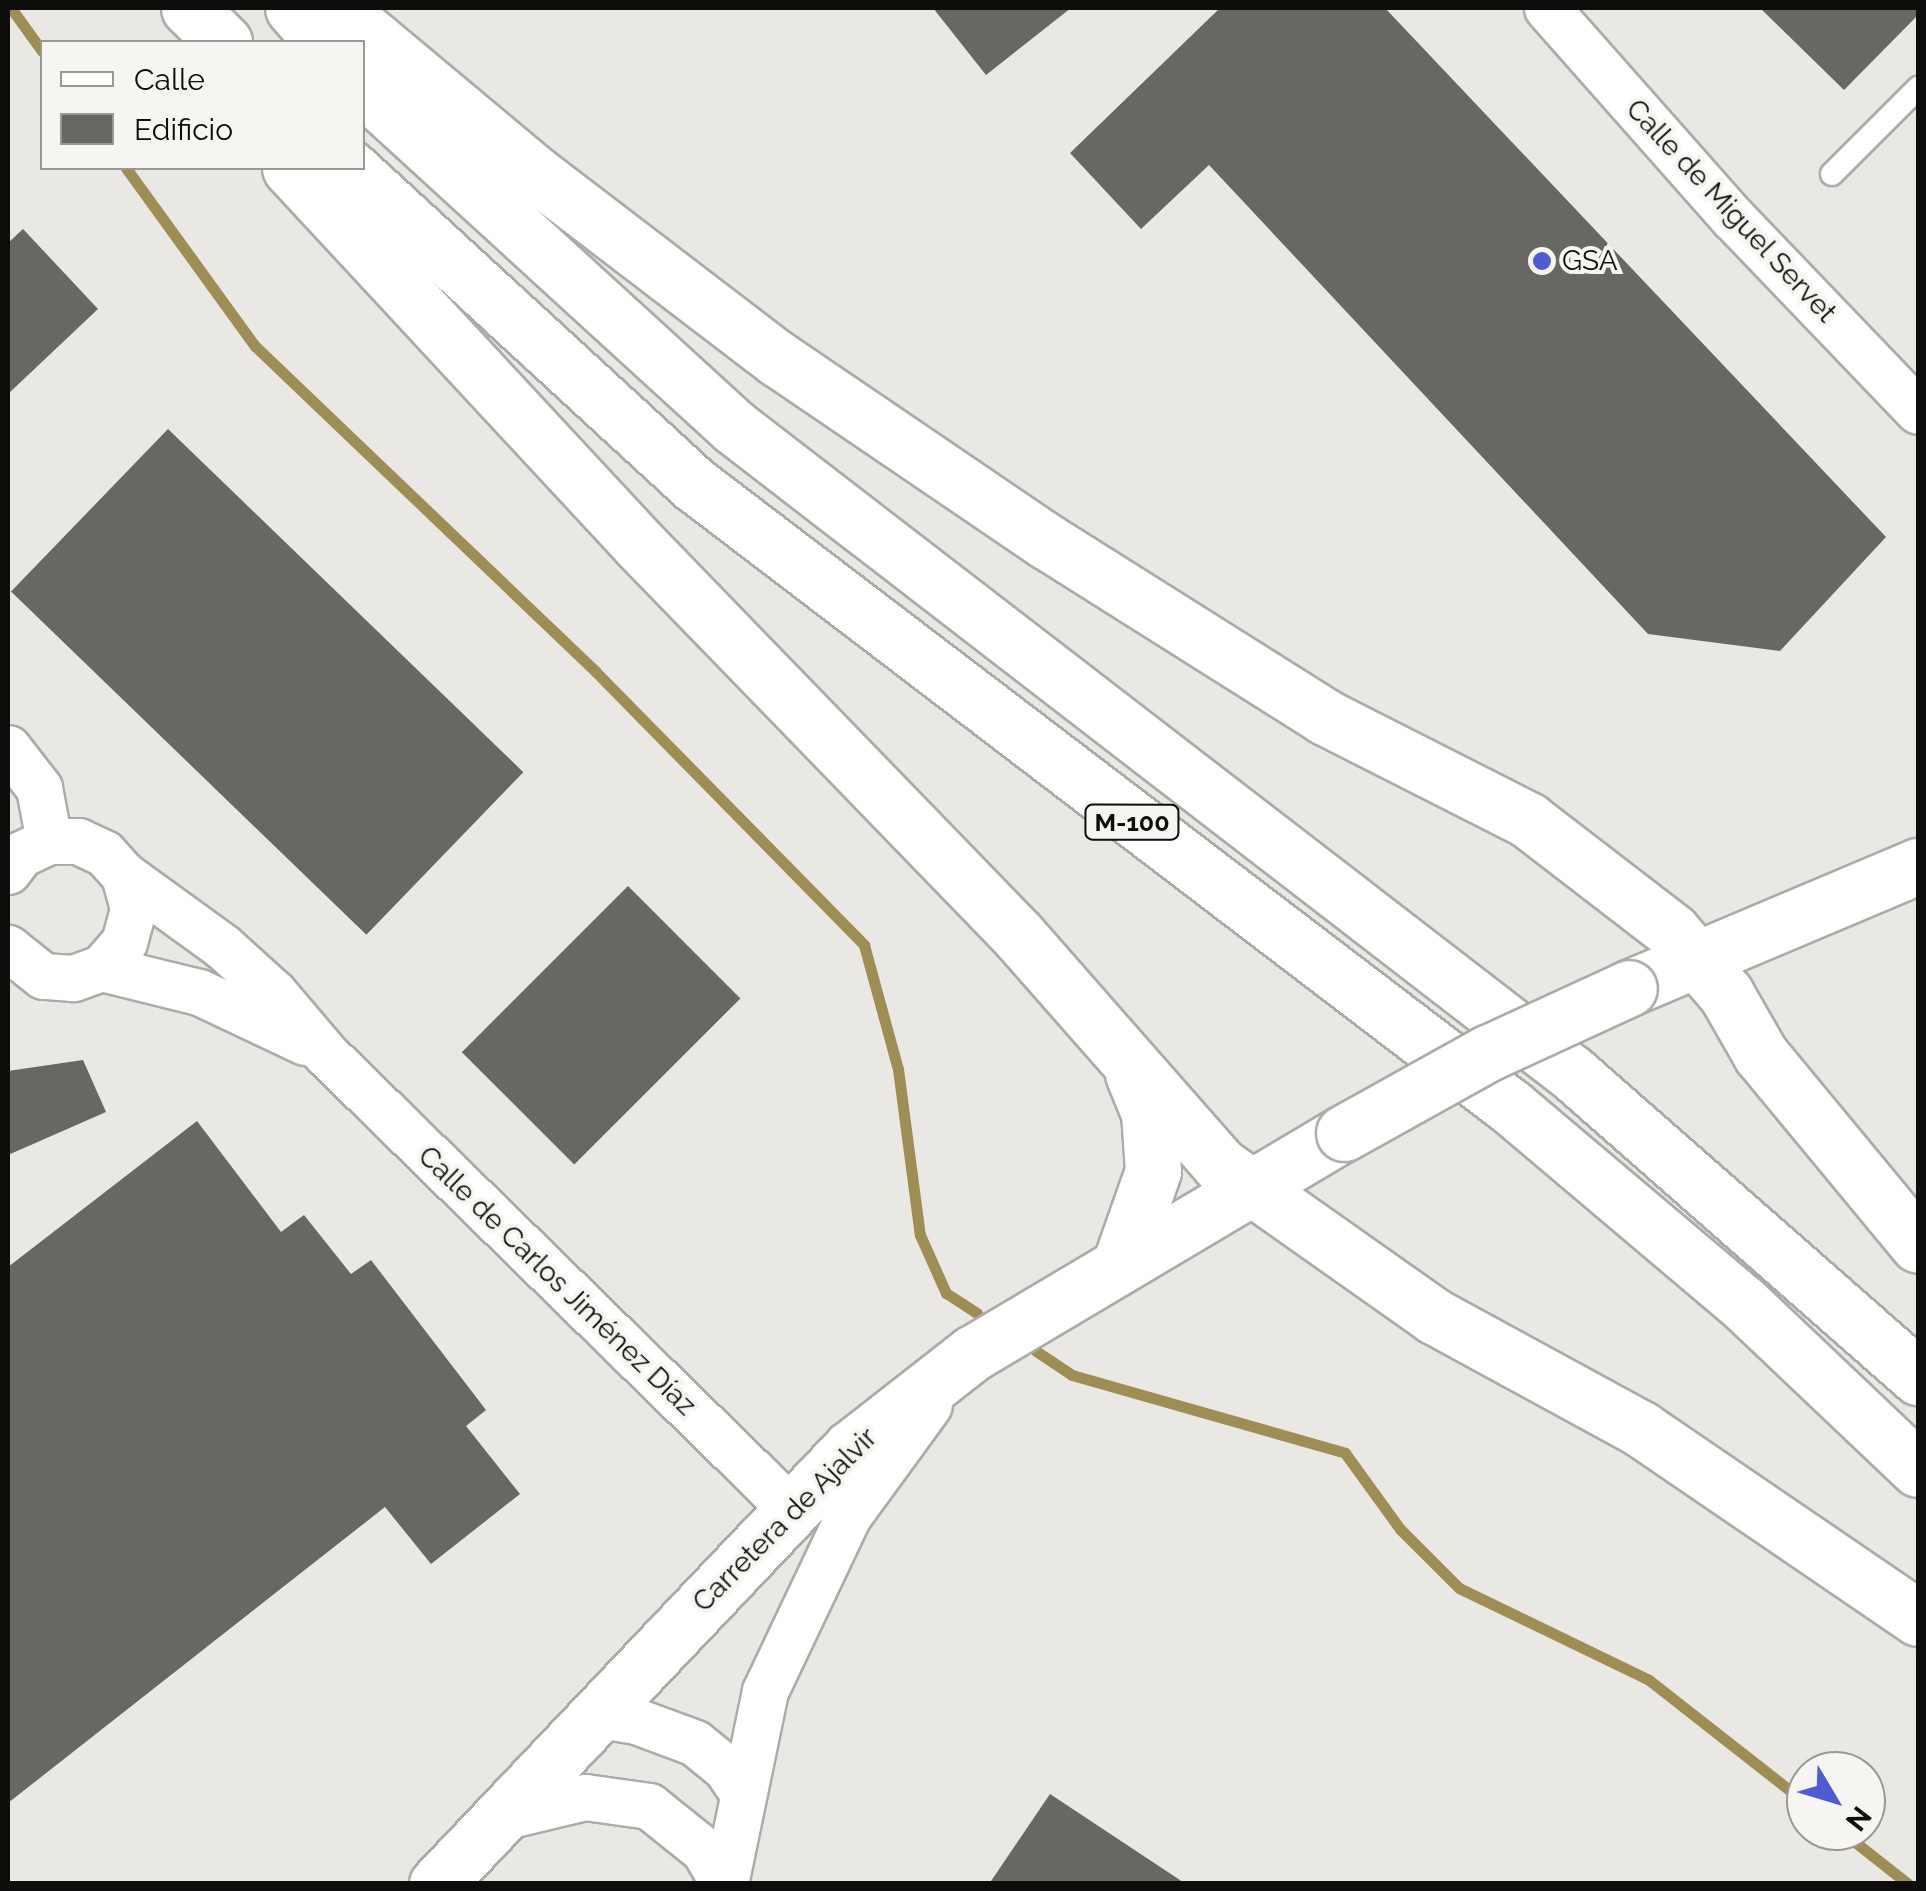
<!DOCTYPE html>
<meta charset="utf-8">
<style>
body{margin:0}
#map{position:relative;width:1926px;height:1891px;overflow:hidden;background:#e9e8e4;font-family:Raleway,sans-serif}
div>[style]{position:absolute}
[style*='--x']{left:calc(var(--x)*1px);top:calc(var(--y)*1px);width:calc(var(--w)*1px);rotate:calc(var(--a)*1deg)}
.stream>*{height:11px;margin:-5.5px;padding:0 5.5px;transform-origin:5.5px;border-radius:5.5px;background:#9f8e53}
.building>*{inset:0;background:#686763;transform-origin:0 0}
.roads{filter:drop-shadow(2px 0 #acaba7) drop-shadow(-2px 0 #acaba7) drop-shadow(0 2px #acaba7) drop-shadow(0 -2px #acaba7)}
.lane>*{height:22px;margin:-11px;padding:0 11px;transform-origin:11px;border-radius:11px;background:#fff}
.street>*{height:45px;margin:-22.5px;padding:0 22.5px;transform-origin:22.5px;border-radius:22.5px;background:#fff}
.secondary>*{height:55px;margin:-27.5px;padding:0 27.5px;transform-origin:27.5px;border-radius:27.5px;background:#fff}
.highway>*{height:55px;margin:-27.5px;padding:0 27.5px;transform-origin:27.5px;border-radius:27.5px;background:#fff}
.bridges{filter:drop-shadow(2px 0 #acaba7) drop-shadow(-2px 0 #acaba7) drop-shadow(0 2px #acaba7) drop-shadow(0 -2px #acaba7)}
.secondary-bridge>*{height:55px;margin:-27.5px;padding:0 27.5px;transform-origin:27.5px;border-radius:27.5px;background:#fff}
.dots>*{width:28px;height:28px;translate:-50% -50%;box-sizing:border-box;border:5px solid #f6f5f1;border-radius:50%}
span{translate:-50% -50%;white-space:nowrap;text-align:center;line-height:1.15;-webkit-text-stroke:8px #f6f5f1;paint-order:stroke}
.shield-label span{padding:2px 8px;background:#f6f5f1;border:2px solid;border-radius:8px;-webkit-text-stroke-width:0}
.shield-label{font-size:25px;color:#0d0d0b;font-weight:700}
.street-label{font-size:28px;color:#0d0d0b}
.poi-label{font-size:28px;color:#0d0d0b}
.left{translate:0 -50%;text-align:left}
.frame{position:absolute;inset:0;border:10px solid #0d0d0b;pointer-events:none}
.legend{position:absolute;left:40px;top:40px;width:325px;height:130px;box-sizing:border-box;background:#f6f5f1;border:2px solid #999895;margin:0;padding:12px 18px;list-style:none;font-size:30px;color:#0d0d0b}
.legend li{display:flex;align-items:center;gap:20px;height:50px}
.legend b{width:50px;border:2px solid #999895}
.north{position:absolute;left:1786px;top:1751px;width:100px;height:100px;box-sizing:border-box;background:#f6f5f1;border:2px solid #999895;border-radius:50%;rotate:128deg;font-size:28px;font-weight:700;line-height:40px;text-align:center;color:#0d0d0b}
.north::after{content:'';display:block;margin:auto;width:35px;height:45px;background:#4f5bd1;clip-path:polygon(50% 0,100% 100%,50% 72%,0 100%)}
</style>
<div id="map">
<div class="stream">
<div style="--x:11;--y:8;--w:53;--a:54.2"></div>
<div style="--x:126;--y:168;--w:220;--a:54.1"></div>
<div style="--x:255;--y:346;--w:472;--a:43.7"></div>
<div style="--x:596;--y:672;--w:383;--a:45.5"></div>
<div style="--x:864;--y:945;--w:129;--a:74.7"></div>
<div style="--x:898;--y:1069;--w:167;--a:82.5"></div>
<div style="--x:920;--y:1235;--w:64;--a:65.9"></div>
<div style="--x:946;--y:1293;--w:37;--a:33"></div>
<div style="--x:1036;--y:1351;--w:43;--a:33.7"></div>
<div style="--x:1072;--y:1375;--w:284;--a:15.9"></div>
<div style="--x:1345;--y:1453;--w:94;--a:54.1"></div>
<div style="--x:1400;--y:1529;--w:83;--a:45"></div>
<div style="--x:1459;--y:1588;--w:211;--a:25.8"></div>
<div style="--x:1649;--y:1680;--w:199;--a:38.1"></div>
<div style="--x:1841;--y:1831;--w:85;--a:38.3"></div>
</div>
<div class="building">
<div style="clip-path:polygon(933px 8px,1071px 8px,986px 75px)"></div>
<div style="clip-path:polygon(1220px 8px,1385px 8px,1886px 537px,1780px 651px,1648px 634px,1209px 165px,1141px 229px,1070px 153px)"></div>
<div style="clip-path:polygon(1760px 8px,1918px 8px,1918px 15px,1844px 90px)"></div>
<div style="clip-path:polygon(23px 229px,98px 309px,8px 394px,8px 243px)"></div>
<div style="left:168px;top:429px;width:494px;height:226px;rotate:44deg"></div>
<div style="left:628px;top:886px;width:159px;height:235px;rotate:45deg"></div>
<div style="clip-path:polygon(83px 1060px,106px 1112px,8px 1155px,8px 1071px)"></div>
<div style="clip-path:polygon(197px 1121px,281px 1232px,304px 1215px,351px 1274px,371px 1260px,486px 1410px,466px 1426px,520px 1494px,431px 1564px,385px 1507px,8px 1803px,8px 1267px)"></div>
<div style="clip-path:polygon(1050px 1794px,1186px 1884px,989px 1884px)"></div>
</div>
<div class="roads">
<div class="lane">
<div style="--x:1832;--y:174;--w:122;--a:-45"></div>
</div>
<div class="street">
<div style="--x:1547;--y:8;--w:281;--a:48.5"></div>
<div style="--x:1733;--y:218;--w:267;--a:46.2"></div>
<div style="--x:8;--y:748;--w:51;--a:52.2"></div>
<div style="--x:39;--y:788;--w:54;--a:79.3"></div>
<div style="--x:8;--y:871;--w:21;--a:-53"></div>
<div style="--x:21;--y:854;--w:31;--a:-25"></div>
<div style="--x:49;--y:841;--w:29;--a:0"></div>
<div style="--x:78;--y:841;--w:29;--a:25"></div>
<div style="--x:104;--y:853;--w:30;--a:48"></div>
<div style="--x:124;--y:875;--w:35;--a:75"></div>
<div style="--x:133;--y:909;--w:34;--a:105"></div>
<div style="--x:124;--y:942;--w:35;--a:131"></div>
<div style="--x:101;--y:968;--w:30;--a:160"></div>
<div style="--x:73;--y:978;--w:30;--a:-176"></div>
<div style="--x:43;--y:976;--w:45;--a:-141.3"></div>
<div style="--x:124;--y:875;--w:121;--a:35.9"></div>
<div style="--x:222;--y:946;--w:70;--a:42.1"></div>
<div style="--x:274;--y:993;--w:80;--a:49.6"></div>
<div style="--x:326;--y:1054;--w:648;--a:44.37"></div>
<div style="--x:101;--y:968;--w:101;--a:13.8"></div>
<div style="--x:199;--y:992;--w:117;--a:25.3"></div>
<div style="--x:594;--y:1714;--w:43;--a:9.5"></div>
<div style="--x:636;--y:1721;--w:63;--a:20.4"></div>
<div style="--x:695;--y:1743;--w:38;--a:39"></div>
<div style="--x:725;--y:1767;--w:30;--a:56"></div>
<div style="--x:498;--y:1818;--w:89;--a:-13.6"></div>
<div style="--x:585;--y:1797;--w:65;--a:8"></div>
<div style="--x:649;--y:1806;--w:70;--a:38.7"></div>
<div style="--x:704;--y:1850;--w:39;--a:60"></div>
<div style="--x:725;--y:1884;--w:197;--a:-78.3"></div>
<div style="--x:765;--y:1691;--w:194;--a:-64.6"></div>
<div style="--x:848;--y:1516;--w:137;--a:-53.9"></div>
</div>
<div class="secondary">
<div style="--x:1629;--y:988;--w:314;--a:-22.9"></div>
<div style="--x:437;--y:1884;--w:600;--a:-46.49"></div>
<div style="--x:850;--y:1449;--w:156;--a:-38"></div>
<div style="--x:973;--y:1353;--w:431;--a:-30.7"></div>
</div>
<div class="highway">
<div style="--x:189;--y:8;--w:49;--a:44.2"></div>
<div style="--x:293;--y:8;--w:45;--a:48.6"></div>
<div style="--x:337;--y:8;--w:261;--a:39.9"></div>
<div style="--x:537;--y:175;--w:303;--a:37.4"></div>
<div style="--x:778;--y:359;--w:324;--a:34.2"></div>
<div style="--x:1046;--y:541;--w:330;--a:32.2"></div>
<div style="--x:1325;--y:717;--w:228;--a:26.9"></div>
<div style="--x:1528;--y:820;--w:182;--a:37.6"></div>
<div style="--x:1672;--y:931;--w:83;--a:49.4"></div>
<div style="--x:1726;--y:994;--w:70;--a:60.2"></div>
<div style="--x:1761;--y:1055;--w:246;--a:50.4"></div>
<div style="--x:362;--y:87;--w:504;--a:42.43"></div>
<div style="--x:734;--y:427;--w:1058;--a:37.63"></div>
<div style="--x:1572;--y:1073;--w:461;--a:41.3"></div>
<div style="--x:290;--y:168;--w:513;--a:47.13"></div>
<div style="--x:639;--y:544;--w:545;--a:45.89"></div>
<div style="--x:1018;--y:935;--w:306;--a:48.7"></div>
<div style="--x:1220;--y:1165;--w:262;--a:35.2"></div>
<div style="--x:1434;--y:1316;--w:236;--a:28.6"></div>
<div style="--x:1641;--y:1429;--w:335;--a:34.3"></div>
<div style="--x:350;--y:168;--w:469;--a:42.6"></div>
<div style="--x:695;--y:485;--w:1026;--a:37.32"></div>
<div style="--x:1511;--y:1107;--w:304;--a:40.2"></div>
<div style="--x:1743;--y:1303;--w:241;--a:43.5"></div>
<div style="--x:1122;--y:1259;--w:93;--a:-70.6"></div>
<div style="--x:1153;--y:1171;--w:58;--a:-93.9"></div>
<div style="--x:1149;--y:1113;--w:42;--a:-112.3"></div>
</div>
</div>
<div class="bridges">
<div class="secondary-bridge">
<div style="--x:1344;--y:1133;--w:165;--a:-29.1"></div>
<div style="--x:1488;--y:1053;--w:155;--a:-24.7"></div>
</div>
</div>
<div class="dots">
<div style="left:1542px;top:261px;background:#4f5bd1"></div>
</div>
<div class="shield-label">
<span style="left:1132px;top:822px">M-100</span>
</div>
<div class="street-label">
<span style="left:1731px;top:211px;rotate:47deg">Calle de Miguel Servet</span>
<span style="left:557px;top:1281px;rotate:44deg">Calle de Carlos Jiménez Díaz</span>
<span style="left:785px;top:1520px;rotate:-45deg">Carretera de Ajalvir</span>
</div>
<div class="poi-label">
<span class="left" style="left:1562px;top:261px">GSA</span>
</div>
<div class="frame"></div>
<ul class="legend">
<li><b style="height:12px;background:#fff"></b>Calle</li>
<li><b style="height:28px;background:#686763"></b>Edificio</li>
</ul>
<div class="north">N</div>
</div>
